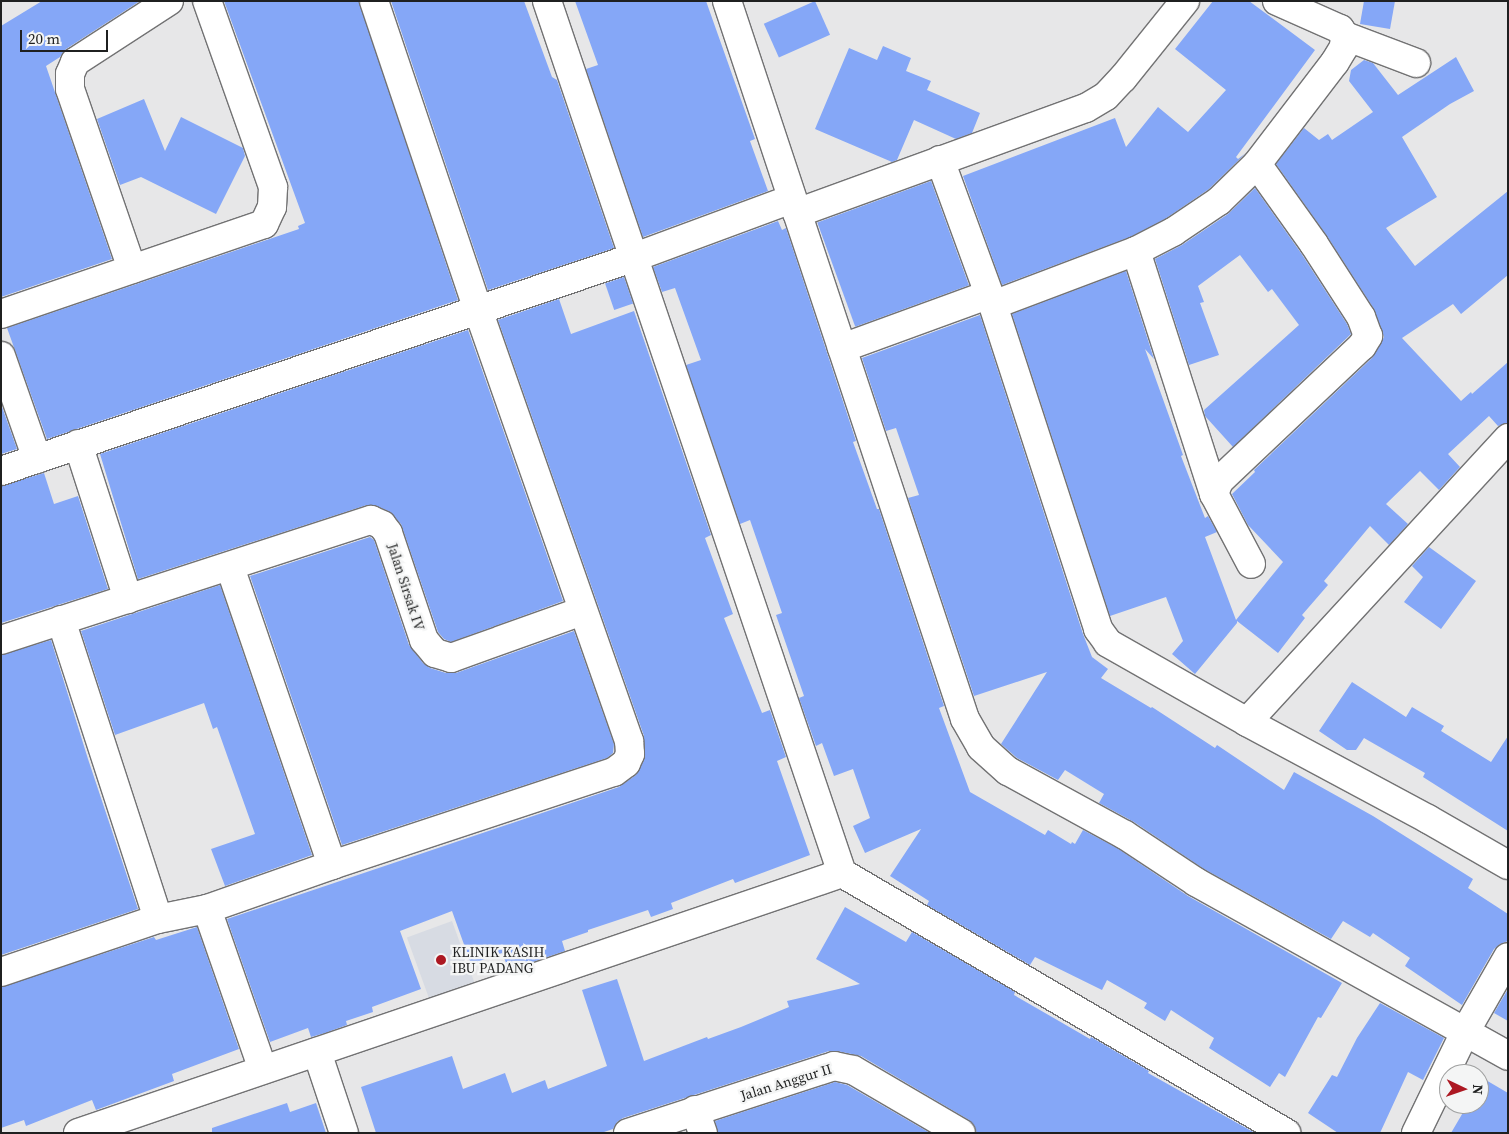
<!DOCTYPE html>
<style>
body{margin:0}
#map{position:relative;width:1509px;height:1134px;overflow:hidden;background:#e7e7e8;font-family:"Source Serif 4",serif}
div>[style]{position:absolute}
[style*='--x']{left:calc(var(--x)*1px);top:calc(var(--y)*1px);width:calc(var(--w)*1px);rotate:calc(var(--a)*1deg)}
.built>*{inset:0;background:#d7dbe3;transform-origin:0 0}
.building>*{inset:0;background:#85a7f7;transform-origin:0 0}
.roads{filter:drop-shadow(1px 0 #727273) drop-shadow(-1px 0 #727273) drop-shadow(0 1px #727273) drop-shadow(0 -1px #727273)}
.minor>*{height:28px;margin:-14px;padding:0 14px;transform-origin:14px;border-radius:14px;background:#fff}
.dots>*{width:14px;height:14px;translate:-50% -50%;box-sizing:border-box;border:2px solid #f4f5f5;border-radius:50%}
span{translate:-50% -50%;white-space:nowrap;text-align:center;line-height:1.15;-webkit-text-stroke:4.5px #f4f5f5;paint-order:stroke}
.street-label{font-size:14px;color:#1f2020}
.poi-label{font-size:14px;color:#1f2020}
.left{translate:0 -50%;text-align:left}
.frame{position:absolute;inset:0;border:2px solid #1f2020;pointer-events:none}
.north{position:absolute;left:1439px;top:1064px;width:50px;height:50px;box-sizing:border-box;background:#f4f5f5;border:1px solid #9fa0a0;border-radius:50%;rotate:93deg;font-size:14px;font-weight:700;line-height:20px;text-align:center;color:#1f2020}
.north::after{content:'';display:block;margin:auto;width:18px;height:22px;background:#ac1822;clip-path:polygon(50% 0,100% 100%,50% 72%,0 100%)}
.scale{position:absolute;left:20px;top:30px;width:88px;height:22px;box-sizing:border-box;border:2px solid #1f2020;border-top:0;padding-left:6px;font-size:15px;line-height:18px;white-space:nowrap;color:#1f2020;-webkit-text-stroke:4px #f4f5f5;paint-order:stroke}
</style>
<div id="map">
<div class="built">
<div style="left:452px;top:921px;width:65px;height:48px;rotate:70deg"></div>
</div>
<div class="building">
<div style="clip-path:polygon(42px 1px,140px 1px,66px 49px,60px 57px,46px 66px,112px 259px,1px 297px,1px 26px)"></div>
<div style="clip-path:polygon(224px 1px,359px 1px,458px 300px,47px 439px,7px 328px,299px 229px,298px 226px,305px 223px)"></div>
<div style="clip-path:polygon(391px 1px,524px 1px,552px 77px,557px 80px,614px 248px,488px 290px)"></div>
<div style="clip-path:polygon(575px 1px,706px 1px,755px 139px,750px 141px,768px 191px,643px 237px,586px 69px,598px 65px)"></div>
<div style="left:815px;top:1px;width:37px;height:56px;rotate:66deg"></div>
<div style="clip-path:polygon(1213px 1px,1249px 1px,1315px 50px,1236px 157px,1238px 159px,1246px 153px,1209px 189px,1165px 219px,1130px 237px,1002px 285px,963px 176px,1115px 118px,1126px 147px,1158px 107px,1188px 132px,1226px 90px,1175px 49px)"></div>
<div style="clip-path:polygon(1364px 1px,1395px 1px,1390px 29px,1360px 24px)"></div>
<div style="clip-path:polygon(883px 46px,911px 58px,906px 71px,931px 81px,927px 90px,980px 113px,972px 133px,956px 139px,914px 120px,897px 160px,892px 162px,815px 129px,849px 48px,877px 60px)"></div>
<div style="clip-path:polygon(1456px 57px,1474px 91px,1450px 104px,1402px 137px,1437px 197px,1386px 228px,1415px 266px,1508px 191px,1508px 275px,1461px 314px,1453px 304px,1402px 338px,1461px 401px,1471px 392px,1472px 394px,1508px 362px,1508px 423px,1498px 426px,1489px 416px,1448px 454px,1460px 467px,1439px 490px,1420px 471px,1386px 504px,1408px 524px,1389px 545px,1370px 526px,1324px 581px,1328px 585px,1302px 615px,1305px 618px,1278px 653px,1237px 621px,1237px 623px,1195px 674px,1172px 654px,1183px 641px,1166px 597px,1110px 616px,1012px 314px,1126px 271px,1154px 359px,1145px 349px,1183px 455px,1181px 456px,1205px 518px,1208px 516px,1217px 532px,1205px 537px,1236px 620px,1283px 562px,1248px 525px,1232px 494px,1255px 472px,1254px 470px,1373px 357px,1384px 337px,1374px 309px,1327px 236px,1276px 164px,1304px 128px,1319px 140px,1328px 134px,1332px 140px,1373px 112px,1349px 81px,1351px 70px,1364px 60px,1373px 63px,1398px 95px)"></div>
<div style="clip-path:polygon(144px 99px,165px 151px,181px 117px,243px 148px,245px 156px,216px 214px,141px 177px,120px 185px,97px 119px)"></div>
<div style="left:931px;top:181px;width:111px;height:121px;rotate:70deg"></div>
<div style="clip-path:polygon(1255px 188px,1301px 253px,1347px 324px,1351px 334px,1233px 447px,1205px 416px,1204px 410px,1299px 325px,1272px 289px,1268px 292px,1240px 255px,1198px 286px,1204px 302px,1200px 303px,1219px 355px,1189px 365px,1155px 259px,1182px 245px,1228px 214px)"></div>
<div style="clip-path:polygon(778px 221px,782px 230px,786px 228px,856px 441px,853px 442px,877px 509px,879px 509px,944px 706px,939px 708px,970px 792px,1045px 835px,1048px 830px,1071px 844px,1072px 842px,1075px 844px,1083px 830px,1117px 848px,1188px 896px,1342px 983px,1321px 1018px,1318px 1017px,1285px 1077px,1279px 1073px,1270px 1087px,1209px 1048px,1214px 1038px,1171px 1010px,1165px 1021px,1144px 1008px,1147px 1003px,1107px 980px,1102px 990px,1035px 957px,1030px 965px,927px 905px,929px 901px,890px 876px,921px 829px,865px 853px,853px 826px,870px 818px,853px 769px,834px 776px,822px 743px,816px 746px,799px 698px,804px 696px,776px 615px,782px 613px,750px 520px,740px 524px,686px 365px,701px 360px,675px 288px,662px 292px,653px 267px)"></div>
<div style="left:624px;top:277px;width:28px;height:20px;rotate:71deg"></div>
<div style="clip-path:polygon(559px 299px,571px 334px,634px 311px,711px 535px,705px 538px,733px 614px,724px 618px,762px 713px,770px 710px,786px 757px,777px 761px,810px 855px,735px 883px,733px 879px,671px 903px,673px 909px,651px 917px,648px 910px,588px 930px,588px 932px,562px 941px,565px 951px,509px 970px,502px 953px,471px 964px,452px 911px,400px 931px,421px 989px,372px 1007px,373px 1012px,346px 1021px,347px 1025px,325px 1033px,311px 1037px,308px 1028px,270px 1042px,227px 919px,619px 787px,636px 775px,644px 760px,644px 736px,498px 320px)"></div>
<div style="clip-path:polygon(980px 315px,1083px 634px,1092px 657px,1108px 669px,1101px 678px,1151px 708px,1152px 707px,1215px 748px,1217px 745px,1284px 790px,1294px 772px,1373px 816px,1473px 879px,1468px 888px,1508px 914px,1508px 941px,1500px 944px,1494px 949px,1462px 1005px,1405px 966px,1410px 958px,1373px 933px,1370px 937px,1343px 921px,1331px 939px,1204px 869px,1134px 822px,1099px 803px,1104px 794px,1065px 770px,1058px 780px,1017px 758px,1001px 744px,1047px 672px,974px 696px,908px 498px,919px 495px,896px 428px,886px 431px,862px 358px)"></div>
<div style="clip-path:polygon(468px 330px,563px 601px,451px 642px,444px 639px,438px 632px,401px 524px,388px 511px,377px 506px,367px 505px,138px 579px,100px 454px)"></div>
<div style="clip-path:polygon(1px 404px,17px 449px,1px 454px)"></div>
<div style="clip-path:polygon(44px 473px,54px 504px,78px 496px,108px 589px,1px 623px,1px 486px)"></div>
<div style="clip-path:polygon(370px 537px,374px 540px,409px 645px,423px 663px,430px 668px,446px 673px,456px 673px,574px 631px,614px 744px,613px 753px,607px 758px,342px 845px,250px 576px)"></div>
<div style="clip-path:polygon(1429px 547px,1476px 581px,1441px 629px,1404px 602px,1423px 577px,1412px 566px)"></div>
<div style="clip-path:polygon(220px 585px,312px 855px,225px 886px,211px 849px,255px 834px,217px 727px,213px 729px,204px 703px,115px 735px,81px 631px)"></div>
<div style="clip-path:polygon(51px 640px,88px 759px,138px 909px,1px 955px,1px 655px)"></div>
<div style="clip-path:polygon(1352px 682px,1406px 717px,1412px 707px,1444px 726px,1441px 731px,1491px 762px,1508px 736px,1508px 831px,1423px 777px,1425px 773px,1364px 738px,1356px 750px,1347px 750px,1319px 731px)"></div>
<div style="clip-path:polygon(845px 907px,906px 942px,912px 932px,1015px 992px,1014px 995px,1090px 1039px,1091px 1037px,1149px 1071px,1148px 1073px,1255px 1133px,977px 1133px,974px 1125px,969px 1120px,861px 1056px,837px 1051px,829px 1051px,623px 1118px,617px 1122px,613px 1129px,601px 1133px,376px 1133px,361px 1087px,452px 1056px,463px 1089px,505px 1073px,512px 1093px,545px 1080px,548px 1089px,607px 1066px,582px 990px,617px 979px,644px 1061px,707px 1037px,708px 1039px,741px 1027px,789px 1007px,787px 1001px,860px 984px,816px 959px)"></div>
<div style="clip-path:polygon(197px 927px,239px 1049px,172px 1074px,174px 1081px,96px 1110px,92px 1100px,26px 1126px,24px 1120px,1px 1128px,1px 987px,154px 937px,156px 940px)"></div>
<div style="clip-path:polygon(1508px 989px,1508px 1021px,1494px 1013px)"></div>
<div style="clip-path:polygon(1380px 1003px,1444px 1038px,1423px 1080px,1408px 1072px,1380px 1133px,1338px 1133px,1308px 1113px,1332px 1075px,1337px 1077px,1357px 1038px)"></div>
<div style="clip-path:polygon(1479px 1076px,1508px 1093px,1508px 1133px,1451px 1133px,1468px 1104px,1479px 1104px)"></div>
<div style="clip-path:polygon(835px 1082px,847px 1085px,930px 1133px,718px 1133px,715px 1121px)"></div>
<div style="clip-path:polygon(287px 1103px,290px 1112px,316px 1103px,326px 1133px,212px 1133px,212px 1128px)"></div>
</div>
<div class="roads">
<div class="minor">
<div style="--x:547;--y:1;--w:921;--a:71.31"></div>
<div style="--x:842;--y:873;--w:515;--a:30.35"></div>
<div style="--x:727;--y:1;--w:756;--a:71.66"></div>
<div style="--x:965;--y:719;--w:32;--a:60"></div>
<div style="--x:981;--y:747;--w:36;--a:42"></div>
<div style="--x:1008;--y:771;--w:133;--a:28.7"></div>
<div style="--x:1125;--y:835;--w:85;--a:33.5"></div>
<div style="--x:1196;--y:882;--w:357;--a:29.1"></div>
<div style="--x:1345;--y:36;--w:76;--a:20.8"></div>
<div style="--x:940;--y:160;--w:154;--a:69.9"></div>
<div style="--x:993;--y:305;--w:341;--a:72"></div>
<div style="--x:1098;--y:629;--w:17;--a:54"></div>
<div style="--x:1108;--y:643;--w:160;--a:29.6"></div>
<div style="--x:1247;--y:722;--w:205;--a:28.2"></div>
<div style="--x:1428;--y:819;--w:92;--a:29.9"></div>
<div style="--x:797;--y:213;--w:307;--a:-20"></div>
<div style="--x:1086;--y:108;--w:23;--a:-31"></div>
<div style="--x:1106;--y:96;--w:25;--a:-47"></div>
<div style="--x:1123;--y:78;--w:99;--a:-51.2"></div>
<div style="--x:1136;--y:251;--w:255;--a:72.2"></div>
<div style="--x:1214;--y:494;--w:79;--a:62.1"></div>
<div style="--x:132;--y:269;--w:190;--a:-109"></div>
<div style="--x:70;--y:89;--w:15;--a:-90"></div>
<div style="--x:70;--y:74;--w:13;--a:-67"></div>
<div style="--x:75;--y:62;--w:112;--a:-33"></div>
<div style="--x:993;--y:305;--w:153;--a:-20.7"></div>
<div style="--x:1136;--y:251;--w:42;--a:-27.2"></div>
<div style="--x:1173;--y:232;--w:55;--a:-34"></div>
<div style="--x:1219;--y:201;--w:53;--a:-44.2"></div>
<div style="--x:1257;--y:164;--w:128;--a:-52.6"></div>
<div style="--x:1335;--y:62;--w:17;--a:-59"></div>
<div style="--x:1344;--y:47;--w:11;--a:-85"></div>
<div style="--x:1345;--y:36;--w:9;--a:-126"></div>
<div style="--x:1340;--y:29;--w:69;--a:-156"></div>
<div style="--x:1;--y:314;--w:278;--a:-18.9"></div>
<div style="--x:264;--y:224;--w:19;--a:-65"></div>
<div style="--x:272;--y:207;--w:20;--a:-87"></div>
<div style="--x:273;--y:187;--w:197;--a:-109.5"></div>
<div style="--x:842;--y:348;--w:155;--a:-20"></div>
<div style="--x:1;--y:356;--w:109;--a:70.7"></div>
<div style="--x:78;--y:444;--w:163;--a:72.1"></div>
<div style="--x:1;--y:471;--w:669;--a:-18.65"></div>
<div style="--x:635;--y:257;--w:167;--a:-20.3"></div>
<div style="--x:1214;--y:494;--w:14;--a:-69"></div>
<div style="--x:1219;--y:481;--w:197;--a:-43.4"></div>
<div style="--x:1362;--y:346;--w:12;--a:-59"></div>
<div style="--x:1368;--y:336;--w:20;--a:-110"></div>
<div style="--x:1361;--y:317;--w:87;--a:-122.8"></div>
<div style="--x:1314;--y:244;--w:98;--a:-125.5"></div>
<div style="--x:230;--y:567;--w:315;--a:71.1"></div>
<div style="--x:61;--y:620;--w:314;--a:72"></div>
<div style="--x:1;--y:640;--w:389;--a:-18"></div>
<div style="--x:371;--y:520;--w:12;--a:24"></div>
<div style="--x:382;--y:525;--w:10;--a:53"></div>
<div style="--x:388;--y:533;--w:113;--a:71.4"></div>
<div style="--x:424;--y:640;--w:17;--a:50"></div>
<div style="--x:435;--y:653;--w:17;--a:17"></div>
<div style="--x:451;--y:658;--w:139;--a:-19.7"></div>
<div style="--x:1247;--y:722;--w:386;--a:-47.4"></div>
<div style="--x:207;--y:909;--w:170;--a:70.8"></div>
<div style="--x:1;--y:972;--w:166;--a:-18.7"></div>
<div style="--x:158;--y:919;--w:50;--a:-11.5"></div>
<div style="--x:207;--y:909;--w:133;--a:-19.4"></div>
<div style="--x:332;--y:865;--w:297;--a:-18.3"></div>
<div style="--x:614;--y:772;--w:15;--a:-37"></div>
<div style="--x:626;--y:763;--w:10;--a:-66"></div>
<div style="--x:630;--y:754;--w:13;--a:-94"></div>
<div style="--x:629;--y:741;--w:457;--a:-109.3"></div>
<div style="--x:478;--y:310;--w:326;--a:-108.6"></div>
<div style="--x:317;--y:1052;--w:85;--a:71.6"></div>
<div style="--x:695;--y:1110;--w:24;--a:71"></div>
<div style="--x:78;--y:1133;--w:807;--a:-18.79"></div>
<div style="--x:628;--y:1133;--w:217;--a:-18"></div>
<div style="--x:834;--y:1066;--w:19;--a:12"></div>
<div style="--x:853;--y:1070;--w:125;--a:30.3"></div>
<div style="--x:1416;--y:1133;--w:112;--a:-64.1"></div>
<div style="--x:1465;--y:1032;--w:86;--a:-60.2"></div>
</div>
</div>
<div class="dots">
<div style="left:441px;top:960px;background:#ac1822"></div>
</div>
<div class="street-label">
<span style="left:406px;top:587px;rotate:72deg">Jalan Sirsak IV</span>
<span style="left:786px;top:1082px;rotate:-17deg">Jalan Anggur II</span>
</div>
<div class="poi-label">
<span class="left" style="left:452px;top:960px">KLINIK KASIH<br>IBU PADANG</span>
</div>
<div class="frame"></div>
<div class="north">N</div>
<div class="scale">20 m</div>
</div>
